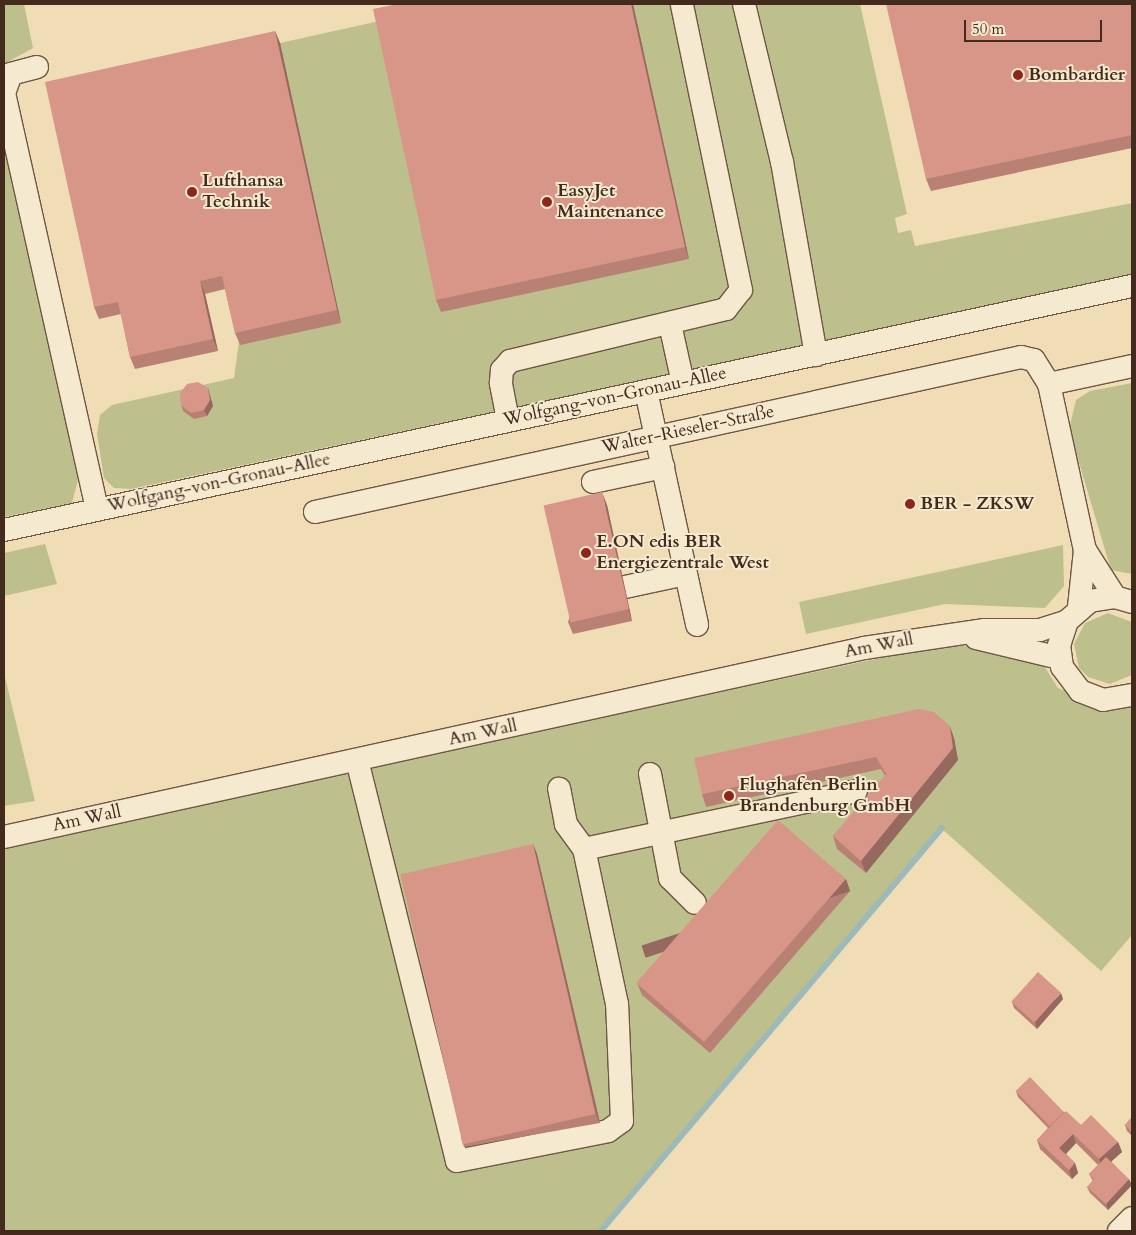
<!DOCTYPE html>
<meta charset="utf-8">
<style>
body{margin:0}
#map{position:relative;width:1136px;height:1235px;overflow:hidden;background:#f0ddb6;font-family:Cardo,serif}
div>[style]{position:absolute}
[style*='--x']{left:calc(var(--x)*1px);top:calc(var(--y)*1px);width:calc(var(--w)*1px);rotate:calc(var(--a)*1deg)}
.green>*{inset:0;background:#bdc08c}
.stream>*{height:5.5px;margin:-2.75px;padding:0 2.75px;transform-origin:2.75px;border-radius:2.75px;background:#9ebab8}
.roads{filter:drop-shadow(1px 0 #6e5743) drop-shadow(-1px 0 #6e5743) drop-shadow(0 1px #6e5743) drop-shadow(0 -1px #6e5743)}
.minor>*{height:22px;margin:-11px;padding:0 11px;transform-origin:11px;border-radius:11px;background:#f5e9d0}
.wall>*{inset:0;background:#b98174}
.shaded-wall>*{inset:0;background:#96695e;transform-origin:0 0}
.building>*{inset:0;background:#d79687;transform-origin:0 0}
.dots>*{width:14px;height:14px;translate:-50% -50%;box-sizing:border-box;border:2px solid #f5e9d0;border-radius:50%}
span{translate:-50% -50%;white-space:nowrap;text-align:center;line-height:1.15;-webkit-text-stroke:4px #f5e9d0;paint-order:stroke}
.poi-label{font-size:18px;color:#422a1d;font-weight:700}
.left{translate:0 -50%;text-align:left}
.street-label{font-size:18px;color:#422a1d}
.frame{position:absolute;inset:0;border:5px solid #422a1d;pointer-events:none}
.scale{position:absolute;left:964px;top:20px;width:138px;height:22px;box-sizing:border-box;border:2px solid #422a1d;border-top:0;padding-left:6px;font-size:15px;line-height:18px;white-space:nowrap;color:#422a1d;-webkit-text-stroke:4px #f5e9d0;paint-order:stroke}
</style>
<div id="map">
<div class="green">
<div style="clip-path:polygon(4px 4px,24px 4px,33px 48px,4px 64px)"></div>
<div style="clip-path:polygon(456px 4px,860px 4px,907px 214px,895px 218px,898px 233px,911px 230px,915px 246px,1132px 203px,1132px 276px,131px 489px,114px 488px,104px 478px,97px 434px,100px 415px,112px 405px,234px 378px,280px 43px)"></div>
<div style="clip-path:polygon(4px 146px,79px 476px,72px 503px,4px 517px)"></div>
<div style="clip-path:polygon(1132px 383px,1132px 574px,1111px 570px,1069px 429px,1076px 400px,1090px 391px)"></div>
<div style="clip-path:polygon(45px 544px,57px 584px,4px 596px,4px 553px)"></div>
<div style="clip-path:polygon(1063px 545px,1064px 586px,1045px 608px,945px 604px,806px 634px,799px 602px)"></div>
<div style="clip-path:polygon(1108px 613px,1132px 622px,1132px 675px,1110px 684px,1088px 677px,1079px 668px,1074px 644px,1085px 623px)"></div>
<div style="clip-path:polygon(946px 644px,1006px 649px,1043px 664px,1058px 688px,1100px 705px,1132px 705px,1132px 935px,1101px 971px,942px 829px,601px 1231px,4px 1231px,4px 845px)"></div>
<div style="clip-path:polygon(4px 673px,35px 801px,4px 806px)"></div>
</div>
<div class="stream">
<div style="--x:601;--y:1231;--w:528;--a:-49.76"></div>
</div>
<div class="roads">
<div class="minor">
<div style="--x:744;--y:4;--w:163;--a:76.5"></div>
<div style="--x:782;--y:162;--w:196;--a:80"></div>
<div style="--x:37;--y:67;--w:27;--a:165"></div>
<div style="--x:11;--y:74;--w:20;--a:110"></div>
<div style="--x:4;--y:93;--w:427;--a:77.4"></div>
<div style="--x:670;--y:324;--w:60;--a:77.6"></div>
<div style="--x:1049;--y:384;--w:85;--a:-12.2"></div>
<div style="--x:646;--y:391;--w:47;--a:77.7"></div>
<div style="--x:508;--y:420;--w:38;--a:-101"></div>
<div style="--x:501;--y:383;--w:13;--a:-86"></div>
<div style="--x:502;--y:370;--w:12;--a:-48"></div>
<div style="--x:510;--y:361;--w:222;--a:-13.5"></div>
<div style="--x:726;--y:309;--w:24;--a:-52"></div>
<div style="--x:741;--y:290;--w:292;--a:-101.7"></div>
<div style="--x:659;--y:450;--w:179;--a:77.7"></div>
<div style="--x:593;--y:482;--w:72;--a:-12.1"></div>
<div style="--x:315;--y:512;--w:723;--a:-12.38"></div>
<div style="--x:1021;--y:357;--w:13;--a:13"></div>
<div style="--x:1034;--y:360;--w:28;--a:58"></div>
<div style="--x:1049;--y:384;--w:170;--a:77.8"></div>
<div style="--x:1085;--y:550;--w:57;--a:96"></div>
<div style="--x:4;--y:530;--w:1154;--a:-12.21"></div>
<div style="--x:1085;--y:550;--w:56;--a:57.4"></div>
<div style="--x:625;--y:587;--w:62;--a:-12"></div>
<div style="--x:1132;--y:602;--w:18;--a:-164"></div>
<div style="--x:1115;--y:597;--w:25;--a:171"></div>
<div style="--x:1090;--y:601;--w:30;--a:139"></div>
<div style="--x:1067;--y:621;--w:25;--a:108"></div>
<div style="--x:1059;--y:645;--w:22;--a:82"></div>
<div style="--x:1062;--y:667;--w:30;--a:53"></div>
<div style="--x:1080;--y:691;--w:25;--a:21"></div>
<div style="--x:1103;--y:700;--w:29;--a:-10"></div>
<div style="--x:976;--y:638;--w:86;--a:13.4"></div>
<div style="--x:357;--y:760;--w:413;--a:76"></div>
<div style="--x:457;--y:1161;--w:154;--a:-11.2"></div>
<div style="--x:608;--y:1131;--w:17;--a:-36"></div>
<div style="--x:622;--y:1121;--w:117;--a:-92.4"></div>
<div style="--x:617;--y:1004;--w:158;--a:-102"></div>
<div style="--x:584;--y:849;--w:31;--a:-126"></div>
<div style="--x:566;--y:824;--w:36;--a:-101"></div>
<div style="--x:650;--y:774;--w:106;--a:79.1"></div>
<div style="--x:670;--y:878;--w:35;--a:45"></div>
<div style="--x:4;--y:837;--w:881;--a:-12.39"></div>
<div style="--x:864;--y:648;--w:122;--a:-8.5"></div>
<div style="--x:985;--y:630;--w:55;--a:0"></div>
<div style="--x:1040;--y:630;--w:28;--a:-18"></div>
<div style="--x:584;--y:849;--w:278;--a:-12"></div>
<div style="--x:1119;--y:1231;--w:18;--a:-45"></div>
</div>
</div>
<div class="wall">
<div style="clip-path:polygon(398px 4px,633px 4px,689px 259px,441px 312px,436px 300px)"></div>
<div style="clip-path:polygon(1132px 4px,1132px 148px,931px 191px,926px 179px)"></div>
<div style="clip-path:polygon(275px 31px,280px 43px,341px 323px,240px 345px,235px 333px,225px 289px,205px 294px,218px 351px,135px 369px,130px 357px,121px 314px,99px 319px,94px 307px)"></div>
<div style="clip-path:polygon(208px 388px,213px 406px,207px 416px,194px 419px,183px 411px,181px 405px)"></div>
<div style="clip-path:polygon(607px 505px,632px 621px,573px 634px,568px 622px)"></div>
<div style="clip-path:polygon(954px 738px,958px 760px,866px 873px,837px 849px,833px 836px,885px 776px,881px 769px,706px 807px,702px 794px)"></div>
<div style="clip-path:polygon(533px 844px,537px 854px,600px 1123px,464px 1147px,461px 1138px)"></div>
<div style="clip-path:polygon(846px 879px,850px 891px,710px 1053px,642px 995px,637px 983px)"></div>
<div style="clip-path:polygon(1063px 999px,1037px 1029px,1014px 1008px,1012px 1002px)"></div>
<div style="clip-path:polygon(1016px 1091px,1064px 1112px,1081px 1125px,1118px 1142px,1122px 1152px,1111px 1161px,1132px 1185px,1108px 1210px,1090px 1193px,1087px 1187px,1093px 1181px,1089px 1174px,1098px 1165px,1076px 1143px,1066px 1154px,1075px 1163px,1078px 1173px,1072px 1179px,1040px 1149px,1037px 1140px,1048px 1128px,1018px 1097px)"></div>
<div style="clip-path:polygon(1132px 1117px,1132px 1136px,1127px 1131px,1125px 1125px)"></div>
</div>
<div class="shaded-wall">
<div style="clip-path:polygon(631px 4px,633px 4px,689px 259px,685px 247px)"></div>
<div style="clip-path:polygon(275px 31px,280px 43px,341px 323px,337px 310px)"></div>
<div style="clip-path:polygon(200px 281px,205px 294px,218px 351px,213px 339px)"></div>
<div style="clip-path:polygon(208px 388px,213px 406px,207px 416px,204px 410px)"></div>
<div style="clip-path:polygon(602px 492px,607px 505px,632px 621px,628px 609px)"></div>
<div style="clip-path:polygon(950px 726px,954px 738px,958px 760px,866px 873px,861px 861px)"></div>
<div style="clip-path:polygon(533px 844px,537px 854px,600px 1123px,596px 1114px)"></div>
<div style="left:846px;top:879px;width:13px;height:215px;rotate:72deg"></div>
<div style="clip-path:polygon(1061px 993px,1063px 999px,1037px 1029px,1035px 1022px)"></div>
<div style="clip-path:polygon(1073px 1134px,1076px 1143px,1063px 1157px,1059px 1148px)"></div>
<div style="clip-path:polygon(1118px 1142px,1122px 1152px,1103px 1169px,1099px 1159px)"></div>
<div style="clip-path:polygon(1075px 1163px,1078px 1173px,1072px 1179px,1069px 1170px)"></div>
<div style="clip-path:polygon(1129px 1179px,1132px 1185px,1108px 1210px,1106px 1204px)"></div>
</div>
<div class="building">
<div style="clip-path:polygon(398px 4px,631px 4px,685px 247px,436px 300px,373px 9px)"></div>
<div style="clip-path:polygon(886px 4px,1132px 4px,1132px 135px,926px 179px)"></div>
<div style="clip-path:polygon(275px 31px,337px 310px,235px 333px,222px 276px,200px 281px,213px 339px,130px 357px,118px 302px,94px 307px,45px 82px)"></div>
<div style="clip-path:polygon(198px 382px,208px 388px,210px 400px,204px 410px,191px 413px,181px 405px,180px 393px,187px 384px)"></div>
<div style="left:602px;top:492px;width:120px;height:60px;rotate:77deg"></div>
<div style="clip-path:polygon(919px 709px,934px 712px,950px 726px,953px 748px,861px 861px,833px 836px,886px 774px,876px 757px,702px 794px,694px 758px)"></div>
<div style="left:778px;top:820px;width:90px;height:216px;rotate:41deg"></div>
<div style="left:533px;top:844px;width:277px;height:136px;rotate:77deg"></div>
<div style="left:1038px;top:972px;width:31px;height:40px;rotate:42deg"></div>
<div style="left:1030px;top:1077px;width:49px;height:20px;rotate:46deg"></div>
<div style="clip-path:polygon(1066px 1111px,1081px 1125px,1091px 1115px,1118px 1142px,1099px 1159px,1073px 1134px,1059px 1148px,1075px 1163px,1069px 1170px,1037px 1140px)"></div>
<div style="clip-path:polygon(1132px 1117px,1132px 1132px,1125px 1125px)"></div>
<div style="clip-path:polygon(1106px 1157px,1129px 1179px,1106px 1204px,1087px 1187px,1094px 1179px,1089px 1174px)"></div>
</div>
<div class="dots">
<div style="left:1018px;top:75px;background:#8f2418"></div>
<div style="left:192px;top:192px;background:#8f2418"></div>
<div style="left:547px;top:202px;background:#8f2418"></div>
<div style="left:910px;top:504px;background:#8f2418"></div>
<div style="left:586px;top:553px;background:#8f2418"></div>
<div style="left:729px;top:796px;background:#8f2418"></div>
</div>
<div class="poi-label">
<span class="left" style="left:1028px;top:75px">Bombardier</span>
<span class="left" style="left:202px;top:192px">Lufthansa<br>Technik</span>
<span class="left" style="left:557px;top:202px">EasyJet<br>Maintenance</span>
<span class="left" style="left:920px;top:504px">BER - ZKSW</span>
<span class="left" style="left:596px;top:553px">E.ON edis BER<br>Energiezentrale West</span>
<span class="left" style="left:739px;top:796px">Flughafen Berlin<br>Brandenburg GmbH</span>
</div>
<div class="street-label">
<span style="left:615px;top:397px;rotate:-12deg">Wolfgang-von-Gronau-Allee</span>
<span style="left:688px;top:430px;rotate:-12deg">Walter-Rieseler-Straße</span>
<span style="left:219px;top:483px;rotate:-12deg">Wolfgang-von-Gronau-Allee</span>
<span style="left:879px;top:646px;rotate:-11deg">Am Wall</span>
<span style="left:483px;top:733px;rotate:-12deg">Am Wall</span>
<span style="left:87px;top:819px;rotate:-12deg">Am Wall</span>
</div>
<div class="frame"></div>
<div class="scale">50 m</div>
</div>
